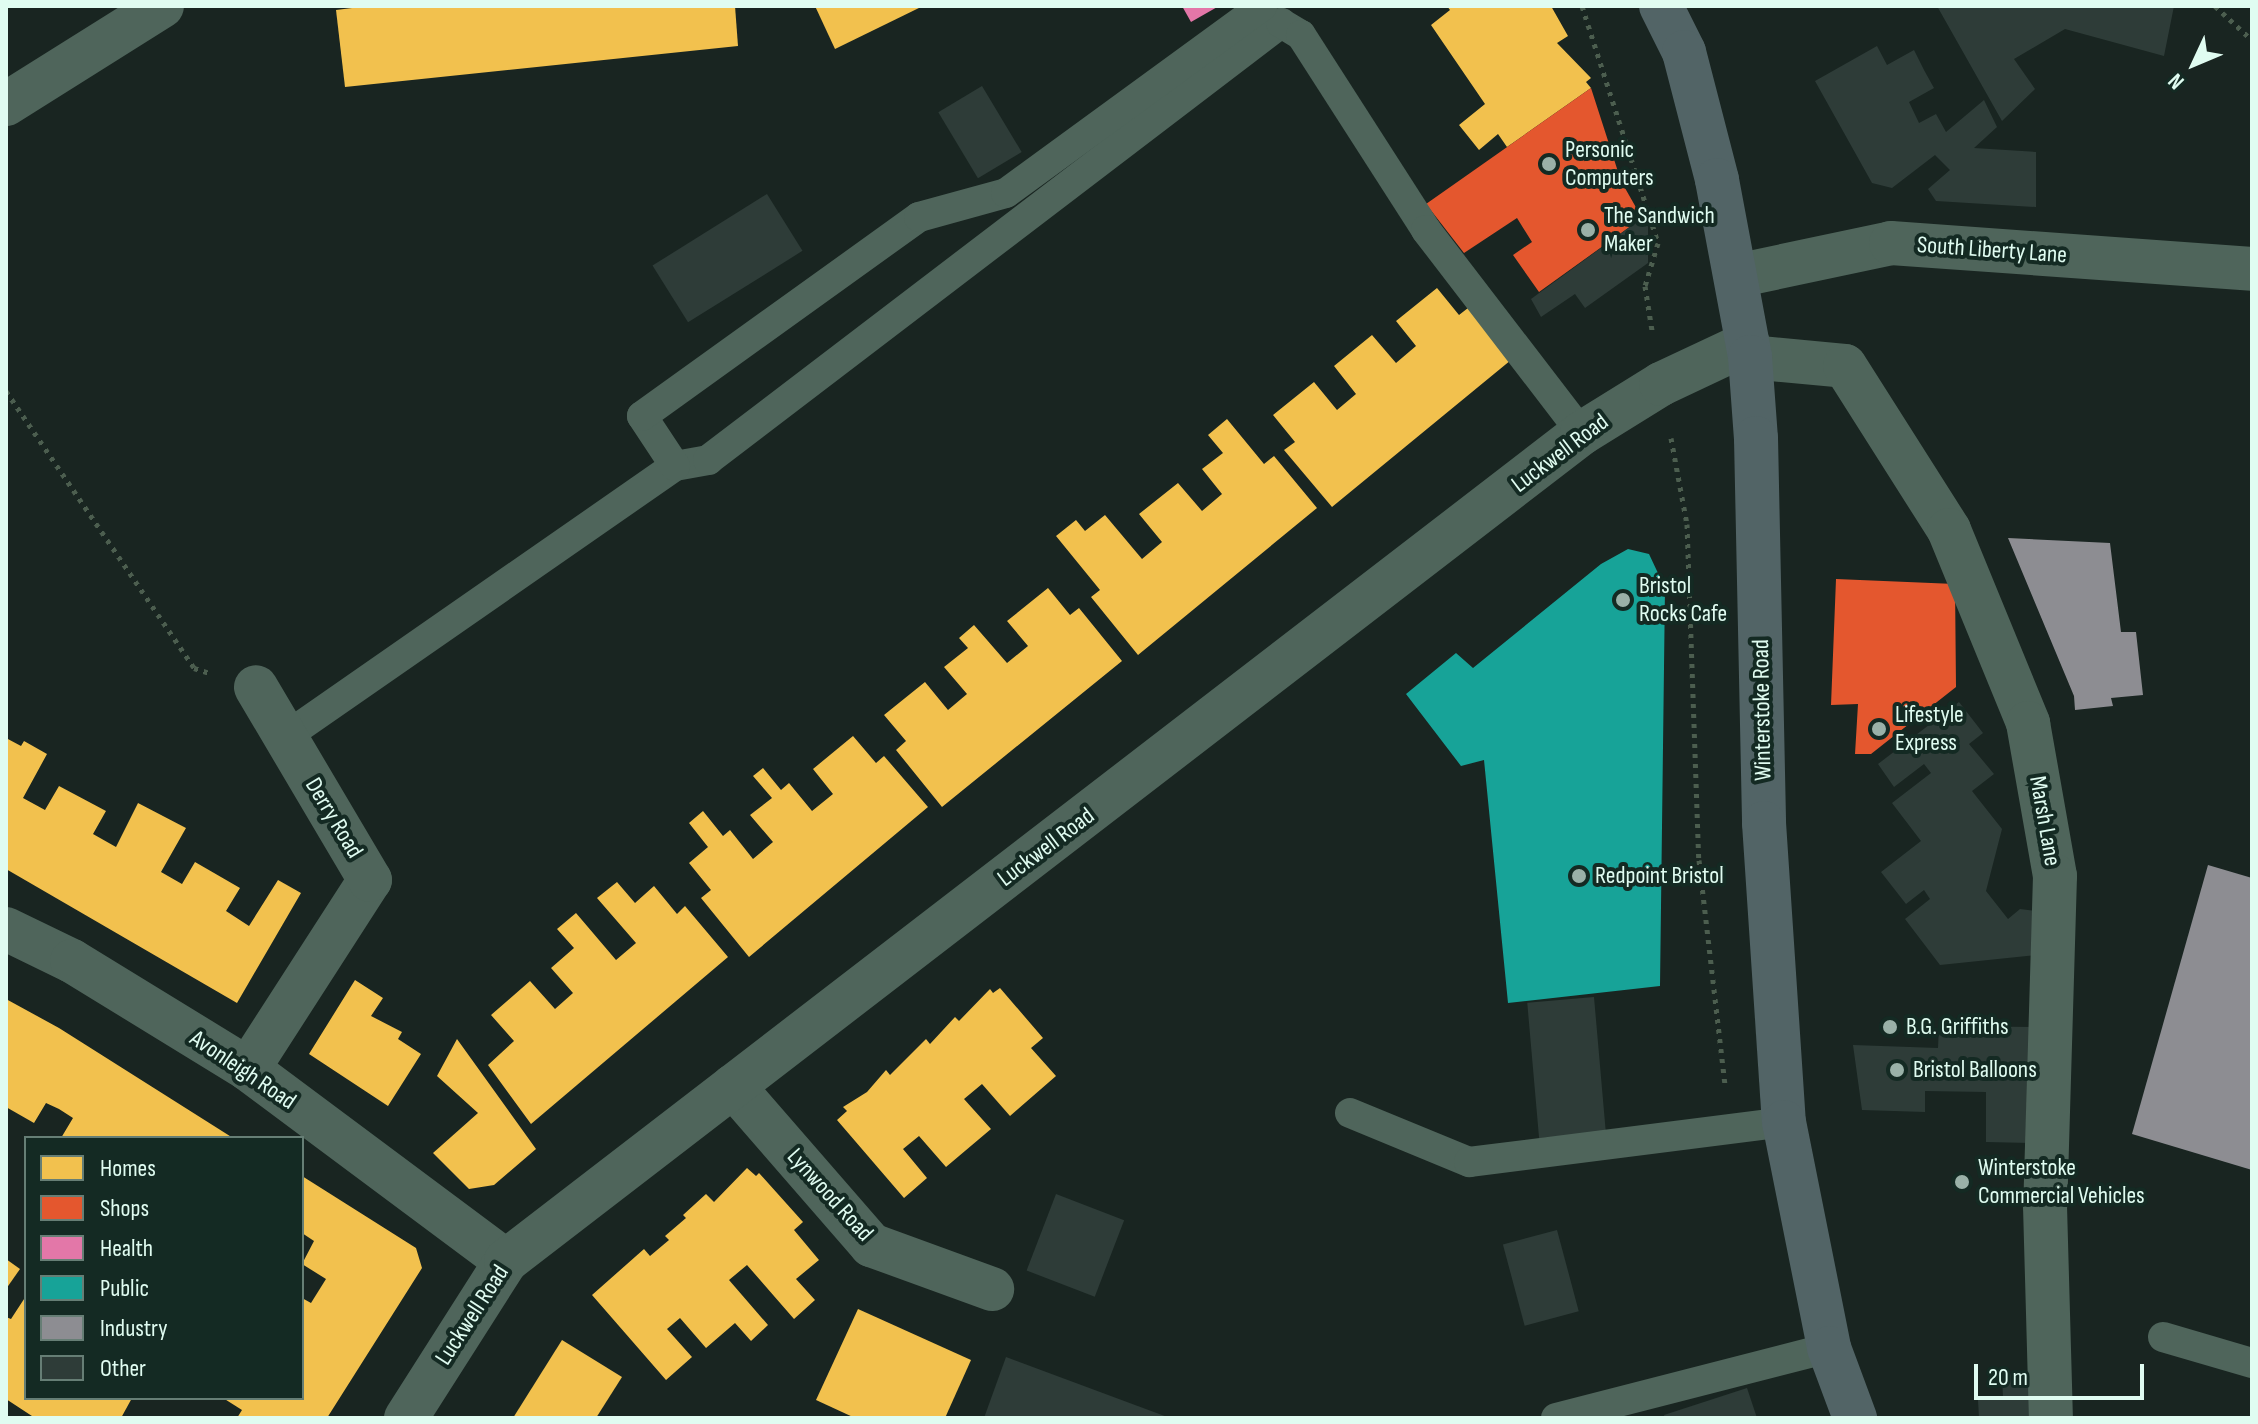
<!DOCTYPE html>
<style>
body{margin:0}
#map{position:relative;width:2258px;height:1424px;overflow:hidden;background:#192521;font-family:"Sofia Sans Condensed",sans-serif}
div>[style]{position:absolute}
[style*='--x']{left:calc(var(--x)*1px);top:calc(var(--y)*1px);width:calc(var(--w)*1px);rotate:calc(var(--a)*1deg)}
.homes>*{inset:0;background:#f2c14e}
.shops>*{inset:0;background:#e4572e}
.health>*{inset:0;background:#e377a8}
.public>*{inset:0;background:#17a398}
.industry>*{inset:0;background:#8d8d92}
.building>*{inset:0;background:#2e3c38;transform-origin:0 0}
.path>*{height:5px;margin-top:-2.5px;transform-origin:0;background:repeating-linear-gradient(90deg,#4c5e4f 0 4px,transparent 0 10px)}
.service>*{height:30px;margin:-15px;padding:0 15px;transform-origin:15px;border-radius:15px;background:#4f655b}
.minor>*{height:44px;margin:-22px;padding:0 22px;transform-origin:22px;border-radius:22px;background:#4f655b}
.tertiary>*{height:44px;margin:-22px;padding:0 22px;transform-origin:22px;border-radius:22px;background:#4f655b}
.trunk>*{height:44px;margin:-22px;padding:0 22px;transform-origin:22px;border-radius:22px;background:#526466}
.dots>*{width:22px;height:22px;translate:-50% -50%;box-sizing:border-box;border:4px solid #142a23;border-radius:50%}
span{translate:-50% -50%;white-space:nowrap;text-align:center;line-height:1.15;-webkit-text-stroke:8px #142a23;paint-order:stroke}
.poi-label{font-size:24px;color:#e0fcf1}
.left{translate:0 -50%;text-align:left}
.street-label{font-size:24px;color:#e0fcf1}
.frame{position:absolute;inset:0;border:8px solid #e0fcf1;pointer-events:none}
.legend{position:absolute;left:24px;top:1136px;width:280px;height:264px;box-sizing:border-box;background:#142a23;border:2px solid #667e75;margin:0;padding:10px 14px;list-style:none;font-size:24px;color:#e0fcf1}
.legend li{display:flex;align-items:center;gap:16px;height:40px}
.legend b{width:40px;border:2px solid #667e75}
.north{position:absolute;left:2154px;top:24px;width:80px;height:80px;-webkit-text-stroke:6px #142a23;paint-order:stroke;rotate:226deg;font-size:22px;font-weight:700;line-height:32px;text-align:center;color:#e0fcf1}
.north::after{content:'';display:block;margin:auto;width:28px;height:36px;background:#e0fcf1;clip-path:polygon(50% 0,100% 100%,50% 72%,0 100%)}
.scale{position:absolute;left:1974px;top:1364px;width:170px;height:36px;box-sizing:border-box;border:4px solid #e0fcf1;border-top:0;padding-left:10px;font-size:24px;line-height:28px;white-space:nowrap;color:#e0fcf1;-webkit-text-stroke:6px #142a23;paint-order:stroke}
</style>
<div id="map">
<div class="homes">
<div style="clip-path:polygon(368px 6px,735px 6px,738px 46px,345px 87px,336px 10px)"></div>
<div style="clip-path:polygon(815px 6px,923px 6px,835px 49px)"></div>
<div style="clip-path:polygon(1447px 6px,1551px 6px,1568px 36px,1557px 43px,1591px 78px,1586px 82px,1591px 88px,1507px 147px,1498px 134px,1479px 150px,1459px 125px,1485px 104px,1431px 25px,1450px 10px)"></div>
<div style="clip-path:polygon(1437px 288px,1459px 315px,1468px 308px,1511px 360px,1332px 507px,1284px 450px,1295px 442px,1273px 415px,1314px 382px,1337px 410px,1356px 394px,1334px 366px,1372px 335px,1396px 363px,1416px 346px,1396px 321px)"></div>
<div style="clip-path:polygon(1227px 419px,1264px 464px,1274px 456px,1317px 508px,1138px 655px,1091px 597px,1100px 590px,1056px 536px,1076px 520px,1085px 531px,1105px 515px,1142px 559px,1162px 542px,1139px 514px,1178px 483px,1202px 511px,1222px 494px,1202px 469px,1223px 453px,1208px 435px)"></div>
<div style="clip-path:polygon(1048px 588px,1070px 615px,1079px 608px,1122px 661px,942px 807px,896px 750px,906px 741px,884px 715px,925px 682px,948px 710px,967px 694px,944px 667px,968px 648px,959px 638px,974px 625px,1007px 663px,1028px 646px,1007px 621px)"></div>
<div style="clip-path:polygon(853px 736px,876px 763px,884px 756px,928px 807px,749px 957px,701px 898px,711px 890px,689px 863px,708px 847px,689px 823px,703px 811px,723px 836px,730px 830px,753px 859px,773px 842px,750px 815px,772px 798px,753px 776px,763px 768px,781px 790px,789px 783px,812px 811px,833px 794px,813px 769px)"></div>
<div style="clip-path:polygon(6px 738px,21px 746px,24px 741px,47px 754px,23px 798px,45px 810px,59px 786px,106px 811px,93px 834px,116px 847px,138px 803px,186px 828px,161px 872px,182px 884px,195px 862px,240px 888px,226px 911px,249px 926px,278px 880px,301px 893px,237px 1003px,6px 869px)"></div>
<div style="clip-path:polygon(617px 882px,635px 903px,654px 886px,677px 914px,685px 906px,728px 957px,531px 1124px,488px 1065px,514px 1041px,491px 1015px,530px 981px,555px 1009px,573px 993px,551px 968px,574px 948px,557px 929px,576px 913px,616px 960px,636px 943px,597px 898px)"></div>
<div style="clip-path:polygon(355px 980px,383px 998px,371px 1016px,402px 1032px,398px 1039px,421px 1054px,388px 1106px,309px 1054px)"></div>
<div style="clip-path:polygon(1000px 988px,1043px 1038px,1031px 1048px,1056px 1076px,1010px 1116px,982px 1084px,964px 1099px,991px 1129px,946px 1167px,919px 1136px,903px 1149px,927px 1178px,904px 1198px,837px 1120px,847px 1111px,843px 1107px,867px 1092px,886px 1070px,890px 1075px,926px 1039px,930px 1044px,955px 1017px,959px 1021px,990px 989px,993px 993px)"></div>
<div style="clip-path:polygon(6px 999px,59px 1028px,233px 1138px,61px 1138px,73px 1118px,59px 1109px,46px 1103px,34px 1123px,6px 1107px)"></div>
<div style="clip-path:polygon(457px 1039px,536px 1149px,494px 1185px,469px 1189px,433px 1153px,478px 1113px,437px 1076px)"></div>
<div style="clip-path:polygon(747px 1168px,756px 1176px,759px 1173px,803px 1222px,794px 1230px,819px 1260px,796px 1279px,815px 1300px,794px 1319px,747px 1265px,729px 1280px,768px 1325px,751px 1341px,735px 1323px,706px 1348px,680px 1318px,667px 1329px,692px 1357px,666px 1380px,592px 1295px,644px 1249px,650px 1256px,669px 1240px,665px 1236px,686px 1218px,683px 1215px,706px 1194px,714px 1202px)"></div>
<div style="clip-path:polygon(302px 1176px,416px 1248px,422px 1268px,327px 1418px,237px 1418px,242px 1410px,223px 1398px,302px 1398px,302px 1298px,311px 1303px,326px 1279px,302px 1264px,314px 1241px,302px 1233px)"></div>
<div style="clip-path:polygon(6px 1259px,20px 1269px,6px 1289px)"></div>
<div style="clip-path:polygon(26px 1296px,26px 1398px,132px 1398px,121px 1418px,35px 1418px,6px 1399px,6px 1317px,11px 1319px)"></div>
<div style="clip-path:polygon(858px 1309px,971px 1360px,945px 1418px,855px 1418px,816px 1400px)"></div>
<div style="clip-path:polygon(562px 1340px,622px 1377px,596px 1418px,513px 1418px)"></div>
</div>
<div class="shops">
<div style="clip-path:polygon(1591px 88px,1621px 181px,1642px 218px,1539px 292px,1513px 255px,1532px 242px,1517px 218px,1464px 253px,1426px 204px)"></div>
<div style="clip-path:polygon(1836px 579px,1955px 584px,1956px 687px,1871px 754px,1855px 754px,1858px 704px,1831px 705px)"></div>
</div>
<div class="health">
<div style="clip-path:polygon(1182px 6px,1219px 6px,1191px 22px)"></div>
</div>
<div class="public">
<div style="clip-path:polygon(1628px 549px,1649px 554px,1665px 588px,1660px 986px,1508px 1003px,1484px 760px,1461px 766px,1406px 694px,1456px 653px,1473px 668px,1601px 564px)"></div>
</div>
<div class="industry">
<div style="clip-path:polygon(2008px 538px,2110px 543px,2121px 632px,2136px 632px,2143px 695px,2111px 698px,2113px 706px,2075px 710px,2074px 696px)"></div>
<div style="clip-path:polygon(2208px 865px,2252px 878px,2252px 1170px,2132px 1134px)"></div>
</div>
<div class="building">
<div style="clip-path:polygon(1937px 6px,2174px 6px,2164px 56px,2065px 29px,2014px 59px,2035px 89px,2002px 121px)"></div>
<div style="clip-path:polygon(1877px 46px,1887px 65px,1914px 50px,1924px 70px,1934px 88px,1909px 102px,1919px 123px,1936px 114px,1946px 132px,1984px 100px,1997px 127px,1974px 148px,2036px 152px,2036px 207px,1936px 201px,1928px 189px,1950px 170px,1935px 155px,1892px 188px,1872px 183px,1815px 81px)"></div>
<div style="left:982px;top:86px;width:77px;height:51px;rotate:59deg"></div>
<div style="left:767px;top:194px;width:67px;height:135px;rotate:58deg"></div>
<div style="clip-path:polygon(1642px 218px,1648px 225px,1648px 263px,1585px 308px,1575px 294px,1541px 317px,1531px 299px)"></div>
<div style="clip-path:polygon(1959px 702px,1983px 733px,1969px 744px,1994px 774px,1972px 791px,2002px 829px,1986px 891px,2008px 919px,2020px 909px,2045px 912px,2046px 954px,1940px 965px,1905px 919px,1930px 899px,1924px 890px,1906px 904px,1881px 872px,1921px 841px,1892px 803px,1931px 773px,1924px 764px,1894px 787px,1878px 764px)"></div>
<div style="left:1594px;top:997px;width:136px;height:67px;rotate:85deg"></div>
<div style="clip-path:polygon(1939px 1026px,2041px 1027px,2031px 1143px,1986px 1142px,1986px 1092px,1925px 1091px,1925px 1112px,1862px 1110px,1853px 1045px,1938px 1048px)"></div>
<div style="left:1056px;top:1194px;width:73px;height:82px;rotate:21deg"></div>
<div style="left:1557px;top:1230px;width:84px;height:56px;rotate:75deg"></div>
<div style="clip-path:polygon(1006px 1357px,1170px 1418px,984px 1418px)"></div>
<div style="clip-path:polygon(2034px 1372px,2037px 1418px,1979px 1418px,1978px 1400px,2003px 1398px,2002px 1375px)"></div>
<div style="clip-path:polygon(1747px 1388px,1757px 1418px,1665px 1418px,1664px 1415px)"></div>
</div>
<div class="path">
<div style="--x:1582;--y:6;--w:249;--a:72.2"></div>
<div style="--x:1658;--y:243;--w:45;--a:106.8"></div>
<div style="--x:1645;--y:286;--w:45;--a:81"></div>
<div style="--x:2215;--y:6;--w:50;--a:42.6"></div>
<div style="--x:6;--y:391;--w:335;--a:55.8"></div>
<div style="--x:194;--y:668;--w:16;--a:18"></div>
<div style="--x:1671;--y:438;--w:87;--a:79.5"></div>
<div style="--x:1687;--y:524;--w:336;--a:88"></div>
<div style="--x:1699;--y:860;--w:226;--a:83.4"></div>
</div>
<div class="service">
<div style="--x:675;--y:466;--w:34;--a:-10"></div>
<div style="--x:708;--y:460;--w:721;--a:-37.33"></div>
<div style="--x:1281;--y:23;--w:23;--a:31"></div>
<div style="--x:1301;--y:35;--w:232;--a:57.3"></div>
<div style="--x:1426;--y:230;--w:256;--a:52.5"></div>
<div style="--x:285;--y:737;--w:475;--a:-34.8"></div>
<div style="--x:675;--y:466;--w:60;--a:-123.4"></div>
<div style="--x:642;--y:416;--w:341;--a:-35.7"></div>
<div style="--x:919;--y:217;--w:90;--a:-15.4"></div>
<div style="--x:1006;--y:193;--w:317;--a:-36.1"></div>
<div style="--x:1350;--y:1113;--w:129;--a:22.4"></div>
<div style="--x:1469;--y:1162;--w:318;--a:-7.2"></div>
<div style="--x:2163;--y:1337;--w:93;--a:16.3"></div>
<div style="--x:1556;--y:1418;--w:282;--a:-14.4"></div>
</div>
<div class="minor">
<div style="--x:6;--y:104;--w:184;--a:-32.1"></div>
<div style="--x:1736;--y:276;--w:158;--a:-12"></div>
<div style="--x:1891;--y:243;--w:362;--a:4.1"></div>
<div style="--x:1750;--y:357;--w:95;--a:5.4"></div>
<div style="--x:1845;--y:366;--w:194;--a:57.6"></div>
<div style="--x:1949;--y:530;--w:209;--a:67.7"></div>
<div style="--x:2028;--y:723;--w:155;--a:80"></div>
<div style="--x:2055;--y:876;--w:330;--a:91.7"></div>
<div style="--x:2045;--y:1206;--w:212;--a:88.4"></div>
<div style="--x:6;--y:929;--w:73;--a:25.9"></div>
<div style="--x:72;--y:961;--w:206;--a:31.5"></div>
<div style="--x:248;--y:1069;--w:322;--a:36.7"></div>
<div style="--x:248;--y:1069;--w:225;--a:-57.2"></div>
<div style="--x:370;--y:880;--w:224;--a:-120.6"></div>
<div style="--x:733;--y:1086;--w:211;--a:49"></div>
<div style="--x:871;--y:1245;--w:129;--a:20"></div>
</div>
<div class="tertiary">
<div style="--x:406;--y:1418;--w:186;--a:-57.5"></div>
<div style="--x:506;--y:1261;--w:1358;--a:-37.58"></div>
<div style="--x:1582;--y:433;--w:93;--a:-31.8"></div>
<div style="--x:1661;--y:384;--w:96;--a:-25.2"></div>
</div>
<div class="trunk">
<div style="--x:1661;--y:6;--w:51;--a:63.4"></div>
<div style="--x:1684;--y:52;--w:132;--a:75.5"></div>
<div style="--x:1717;--y:180;--w:180;--a:79.4"></div>
<div style="--x:1750;--y:357;--w:81;--a:85.8"></div>
<div style="--x:1756;--y:438;--w:385;--a:88.8"></div>
<div style="--x:1764;--y:823;--w:300;--a:86.2"></div>
<div style="--x:1784;--y:1122;--w:230;--a:78.7"></div>
<div style="--x:1829;--y:1348;--w:75;--a:69.6"></div>
</div>
<div class="dots">
<div style="left:1549px;top:164px;background:#9ab1a8"></div>
<div style="left:1588px;top:230px;background:#9ab1a8"></div>
<div style="left:1623px;top:600px;background:#9ab1a8"></div>
<div style="left:1879px;top:729px;background:#9ab1a8"></div>
<div style="left:1579px;top:876px;background:#9ab1a8"></div>
<div style="left:1890px;top:1027px;background:#9ab1a8"></div>
<div style="left:1897px;top:1070px;background:#9ab1a8"></div>
<div style="left:1962px;top:1182px;background:#9ab1a8"></div>
</div>
<div class="poi-label">
<span class="left" style="left:1565px;top:164px">Personic<br>Computers</span>
<span class="left" style="left:1604px;top:230px">The Sandwich<br>Maker</span>
<span class="left" style="left:1639px;top:600px">Bristol<br>Rocks Cafe</span>
<span class="left" style="left:1895px;top:729px">Lifestyle<br>Express</span>
<span class="left" style="left:1595px;top:876px">Redpoint Bristol</span>
<span class="left" style="left:1906px;top:1027px">B.G. Griffiths</span>
<span class="left" style="left:1913px;top:1070px">Bristol Balloons</span>
<span class="left" style="left:1978px;top:1182px">Winterstoke<br>Commercial Vehicles</span>
</div>
<div class="street-label">
<span style="left:1992px;top:250px;rotate:4deg">South Liberty Lane</span>
<span style="left:1560px;top:453px;rotate:-37deg">Luckwell Road</span>
<span style="left:1762px;top:710px;rotate:-91deg">Winterstoke Road</span>
<span style="left:334px;top:818px;rotate:59deg">Derry Road</span>
<span style="left:2045px;top:821px;rotate:80deg">Marsh Lane</span>
<span style="left:1046px;top:847px;rotate:-37deg">Luckwell Road</span>
<span style="left:243px;top:1070px;rotate:34deg">Avonleigh Road</span>
<span style="left:830px;top:1195px;rotate:48deg">Lynwood Road</span>
<span style="left:472px;top:1315px;rotate:-57deg">Luckwell Road</span>
</div>
<div class="frame"></div>
<ul class="legend">
<li><b style="height:22px;background:#f2c14e"></b>Homes</li>
<li><b style="height:22px;background:#e4572e"></b>Shops</li>
<li><b style="height:22px;background:#e377a8"></b>Health</li>
<li><b style="height:22px;background:#17a398"></b>Public</li>
<li><b style="height:22px;background:#8d8d92"></b>Industry</li>
<li><b style="height:22px;background:#2e3c38"></b>Other</li>
</ul>
<div class="north">N</div>
<div class="scale">20 m</div>
</div>
